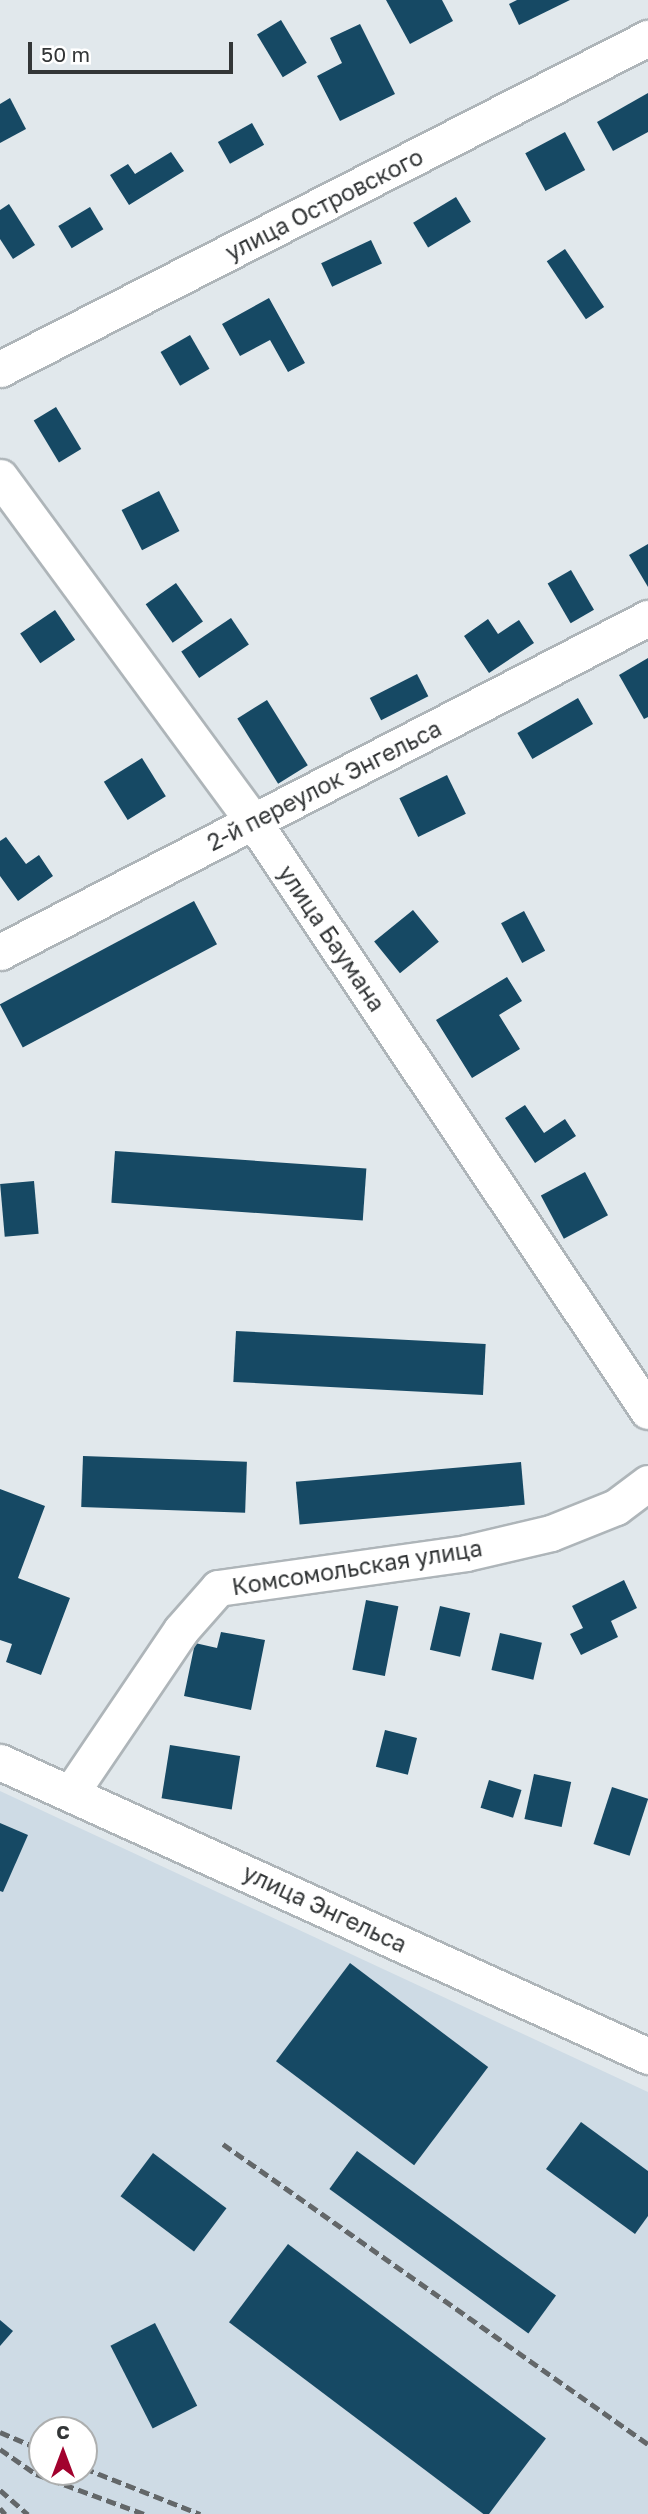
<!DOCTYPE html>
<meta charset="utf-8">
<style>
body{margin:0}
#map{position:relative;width:648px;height:2514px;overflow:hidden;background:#e1e8ec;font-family:"Golos Text",sans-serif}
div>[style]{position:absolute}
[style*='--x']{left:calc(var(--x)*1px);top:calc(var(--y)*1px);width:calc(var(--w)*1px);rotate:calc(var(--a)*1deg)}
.built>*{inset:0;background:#cedbe5}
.building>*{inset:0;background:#164964;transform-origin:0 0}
.roads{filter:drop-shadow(2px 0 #aeb5b9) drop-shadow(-2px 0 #aeb5b9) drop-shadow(0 2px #aeb5b9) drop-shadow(0 -2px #aeb5b9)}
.minor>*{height:35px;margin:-17.5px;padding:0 17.5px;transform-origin:17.5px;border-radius:17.5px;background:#fff}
.rail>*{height:5px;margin-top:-2.5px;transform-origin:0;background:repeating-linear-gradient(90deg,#636769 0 10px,transparent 0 15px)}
span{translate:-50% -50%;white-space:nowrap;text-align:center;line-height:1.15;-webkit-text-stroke:7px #fff;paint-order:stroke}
.street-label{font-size:23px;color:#333637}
.north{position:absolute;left:28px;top:2416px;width:70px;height:70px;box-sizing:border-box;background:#fff;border:2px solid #adafaf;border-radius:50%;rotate:0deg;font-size:19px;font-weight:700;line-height:28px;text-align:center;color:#333637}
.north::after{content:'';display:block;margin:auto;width:24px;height:32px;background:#a2022e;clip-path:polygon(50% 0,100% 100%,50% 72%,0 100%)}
.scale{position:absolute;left:28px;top:42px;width:205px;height:32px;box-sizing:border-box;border:4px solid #333637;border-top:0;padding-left:9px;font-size:21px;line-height:24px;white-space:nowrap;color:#333637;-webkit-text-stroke:5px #fff;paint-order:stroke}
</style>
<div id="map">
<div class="built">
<div style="clip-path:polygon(evenodd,0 1791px,648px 2092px,648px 2514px,0 2514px,0 1791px,42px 2430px,84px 2430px,84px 2472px,42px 2472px,42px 2430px)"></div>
</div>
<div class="building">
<div style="clip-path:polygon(386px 0,442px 0,453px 21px,410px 44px)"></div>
<div style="clip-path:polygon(517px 0,570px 0,519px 25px,509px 4px)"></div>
<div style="left:281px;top:20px;width:50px;height:28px;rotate:59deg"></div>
<div style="clip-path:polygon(360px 24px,395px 94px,340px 121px,317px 76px,342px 63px,330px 38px)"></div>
<div style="clip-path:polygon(648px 93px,648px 132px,613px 151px,597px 122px)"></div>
<div style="clip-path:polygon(10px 98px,26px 129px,0 143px,0 104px)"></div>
<div style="left:252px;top:123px;width:25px;height:39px;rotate:61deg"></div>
<div style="left:565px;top:132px;width:43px;height:45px;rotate:62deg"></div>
<div style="clip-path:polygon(171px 152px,184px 171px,129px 205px,110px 175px,128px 164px,135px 174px)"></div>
<div style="left:456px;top:197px;width:29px;height:50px;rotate:59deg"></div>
<div style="clip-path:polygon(9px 204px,35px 245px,13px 259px,0 239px,0 210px)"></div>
<div style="left:90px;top:207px;width:26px;height:37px;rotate:59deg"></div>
<div style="left:371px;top:240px;width:26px;height:55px;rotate:65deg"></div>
<div style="left:565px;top:249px;width:70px;height:22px;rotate:56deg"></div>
<div style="clip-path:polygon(269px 298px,305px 363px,288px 372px,270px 340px,240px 356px,222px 324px)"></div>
<div style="left:190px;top:335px;width:39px;height:34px;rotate:60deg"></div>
<div style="left:56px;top:407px;width:49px;height:26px;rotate:59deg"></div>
<div style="left:159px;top:491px;width:45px;height:42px;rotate:63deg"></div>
<div style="clip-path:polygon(648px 544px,648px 587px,629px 555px)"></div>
<div style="left:571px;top:570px;width:46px;height:27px;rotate:60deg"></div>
<div style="left:176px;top:583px;width:47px;height:37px;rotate:55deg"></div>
<div style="left:55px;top:610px;width:36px;height:42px;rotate:56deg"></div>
<div style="left:231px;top:618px;width:32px;height:60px;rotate:56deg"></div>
<div style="clip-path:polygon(488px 619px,498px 634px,519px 620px,534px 643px,489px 673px,464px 636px)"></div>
<div style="clip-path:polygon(648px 658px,648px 717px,644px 719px,619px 675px)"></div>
<div style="left:417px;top:674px;width:25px;height:53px;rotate:63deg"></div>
<div style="left:578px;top:698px;width:30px;height:70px;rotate:60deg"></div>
<div style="left:267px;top:700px;width:77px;height:35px;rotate:58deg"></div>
<div style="left:142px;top:758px;width:45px;height:45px;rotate:58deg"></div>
<div style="left:447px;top:775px;width:43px;height:53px;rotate:64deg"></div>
<div style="clip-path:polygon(6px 837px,26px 864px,39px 855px,53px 876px,18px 901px,0 876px,0 841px)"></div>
<div style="left:194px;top:901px;width:49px;height:220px;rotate:62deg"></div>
<div style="left:413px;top:910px;width:41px;height:50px;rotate:51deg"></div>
<div style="left:524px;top:911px;width:45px;height:26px;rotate:62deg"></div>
<div style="clip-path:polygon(507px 977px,522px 1001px,499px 1015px,520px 1049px,472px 1078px,436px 1020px)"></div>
<div style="clip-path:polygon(525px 1105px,544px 1133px,565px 1119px,576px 1136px,535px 1163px,505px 1118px)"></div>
<div style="left:115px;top:1151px;width:252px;height:52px;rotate:4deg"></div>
<div style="left:585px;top:1172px;width:49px;height:50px;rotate:62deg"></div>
<div style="left:34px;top:1181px;width:53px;height:34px;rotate:85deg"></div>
<div style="left:236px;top:1331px;width:250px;height:51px;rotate:3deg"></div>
<div style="left:83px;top:1456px;width:164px;height:51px;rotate:2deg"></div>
<div style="left:521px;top:1462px;width:43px;height:226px;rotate:85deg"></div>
<div style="clip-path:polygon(0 1489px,45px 1506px,18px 1578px,70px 1598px,41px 1675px,6px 1662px,12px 1644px,0 1640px)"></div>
<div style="clip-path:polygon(624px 1580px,637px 1608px,611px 1621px,618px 1637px,581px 1655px,570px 1634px,583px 1628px,572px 1606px)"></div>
<div style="left:366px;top:1600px;width:33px;height:71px;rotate:11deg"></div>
<div style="left:440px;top:1606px;width:31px;height:45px;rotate:13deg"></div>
<div style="clip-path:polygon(221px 1632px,265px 1640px,251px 1710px,184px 1696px,195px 1643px,217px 1648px)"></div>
<div style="left:500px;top:1633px;width:43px;height:38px;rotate:13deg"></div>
<div style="left:385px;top:1730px;width:33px;height:38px;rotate:14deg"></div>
<div style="left:170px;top:1745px;width:71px;height:54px;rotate:9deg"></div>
<div style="left:534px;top:1774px;width:38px;height:46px;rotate:12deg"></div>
<div style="left:489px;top:1780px;width:34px;height:29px;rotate:17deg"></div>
<div style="left:612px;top:1787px;width:38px;height:60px;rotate:18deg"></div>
<div style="clip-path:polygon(0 1823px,28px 1835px,3px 1892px,0 1891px)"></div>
<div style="left:350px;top:1963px;width:173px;height:123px;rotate:37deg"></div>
<div style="clip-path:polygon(581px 2122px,648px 2171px,648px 2216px,635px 2234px,546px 2169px)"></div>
<div style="left:357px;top:2151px;width:246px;height:47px;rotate:36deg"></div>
<div style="left:153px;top:2153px;width:92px;height:54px;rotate:37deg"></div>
<div style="left:288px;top:2244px;width:323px;height:98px;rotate:37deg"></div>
<div style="clip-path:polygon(0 2320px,13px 2331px,0 2346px)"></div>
<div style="left:155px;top:2323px;width:93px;height:50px;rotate:63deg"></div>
</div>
<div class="roads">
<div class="minor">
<div style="--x:0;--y:369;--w:728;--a:-27.06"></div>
<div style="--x:0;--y:477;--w:427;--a:53.7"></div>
<div style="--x:253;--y:821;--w:710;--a:56.2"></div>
<div style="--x:0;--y:952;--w:729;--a:-27.27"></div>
<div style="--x:0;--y:1762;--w:712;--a:24.4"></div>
<div style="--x:72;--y:1791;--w:194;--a:-55.9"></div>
<div style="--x:181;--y:1630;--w:56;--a:-48.6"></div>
<div style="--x:218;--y:1588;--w:250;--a:-8"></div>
<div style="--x:466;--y:1553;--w:87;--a:-13.2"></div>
<div style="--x:551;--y:1533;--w:70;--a:-21.8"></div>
<div style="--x:616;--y:1507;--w:40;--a:-37"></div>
</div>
</div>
<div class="rail">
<div style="--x:223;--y:2144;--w:520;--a:35.22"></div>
<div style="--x:0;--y:2432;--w:46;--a:23.2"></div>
<div style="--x:0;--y:2449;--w:44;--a:34.8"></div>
<div style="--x:36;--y:2474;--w:115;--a:20.3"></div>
<div style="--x:84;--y:2468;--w:125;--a:21.6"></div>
<div style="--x:0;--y:2490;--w:37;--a:41"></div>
<div style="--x:0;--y:2508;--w:8;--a:50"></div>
</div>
<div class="street-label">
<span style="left:324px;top:204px;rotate:-27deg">улица Островского</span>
<span style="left:324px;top:785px;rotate:-27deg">2-й переулок Энгельса</span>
<span style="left:332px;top:938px;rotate:56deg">улица Баумана</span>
<span style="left:357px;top:1567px;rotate:-9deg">Комсомольская улица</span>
<span style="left:325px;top:1908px;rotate:25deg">улица Энгельса</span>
</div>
<div class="north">С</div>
<div class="scale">50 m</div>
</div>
